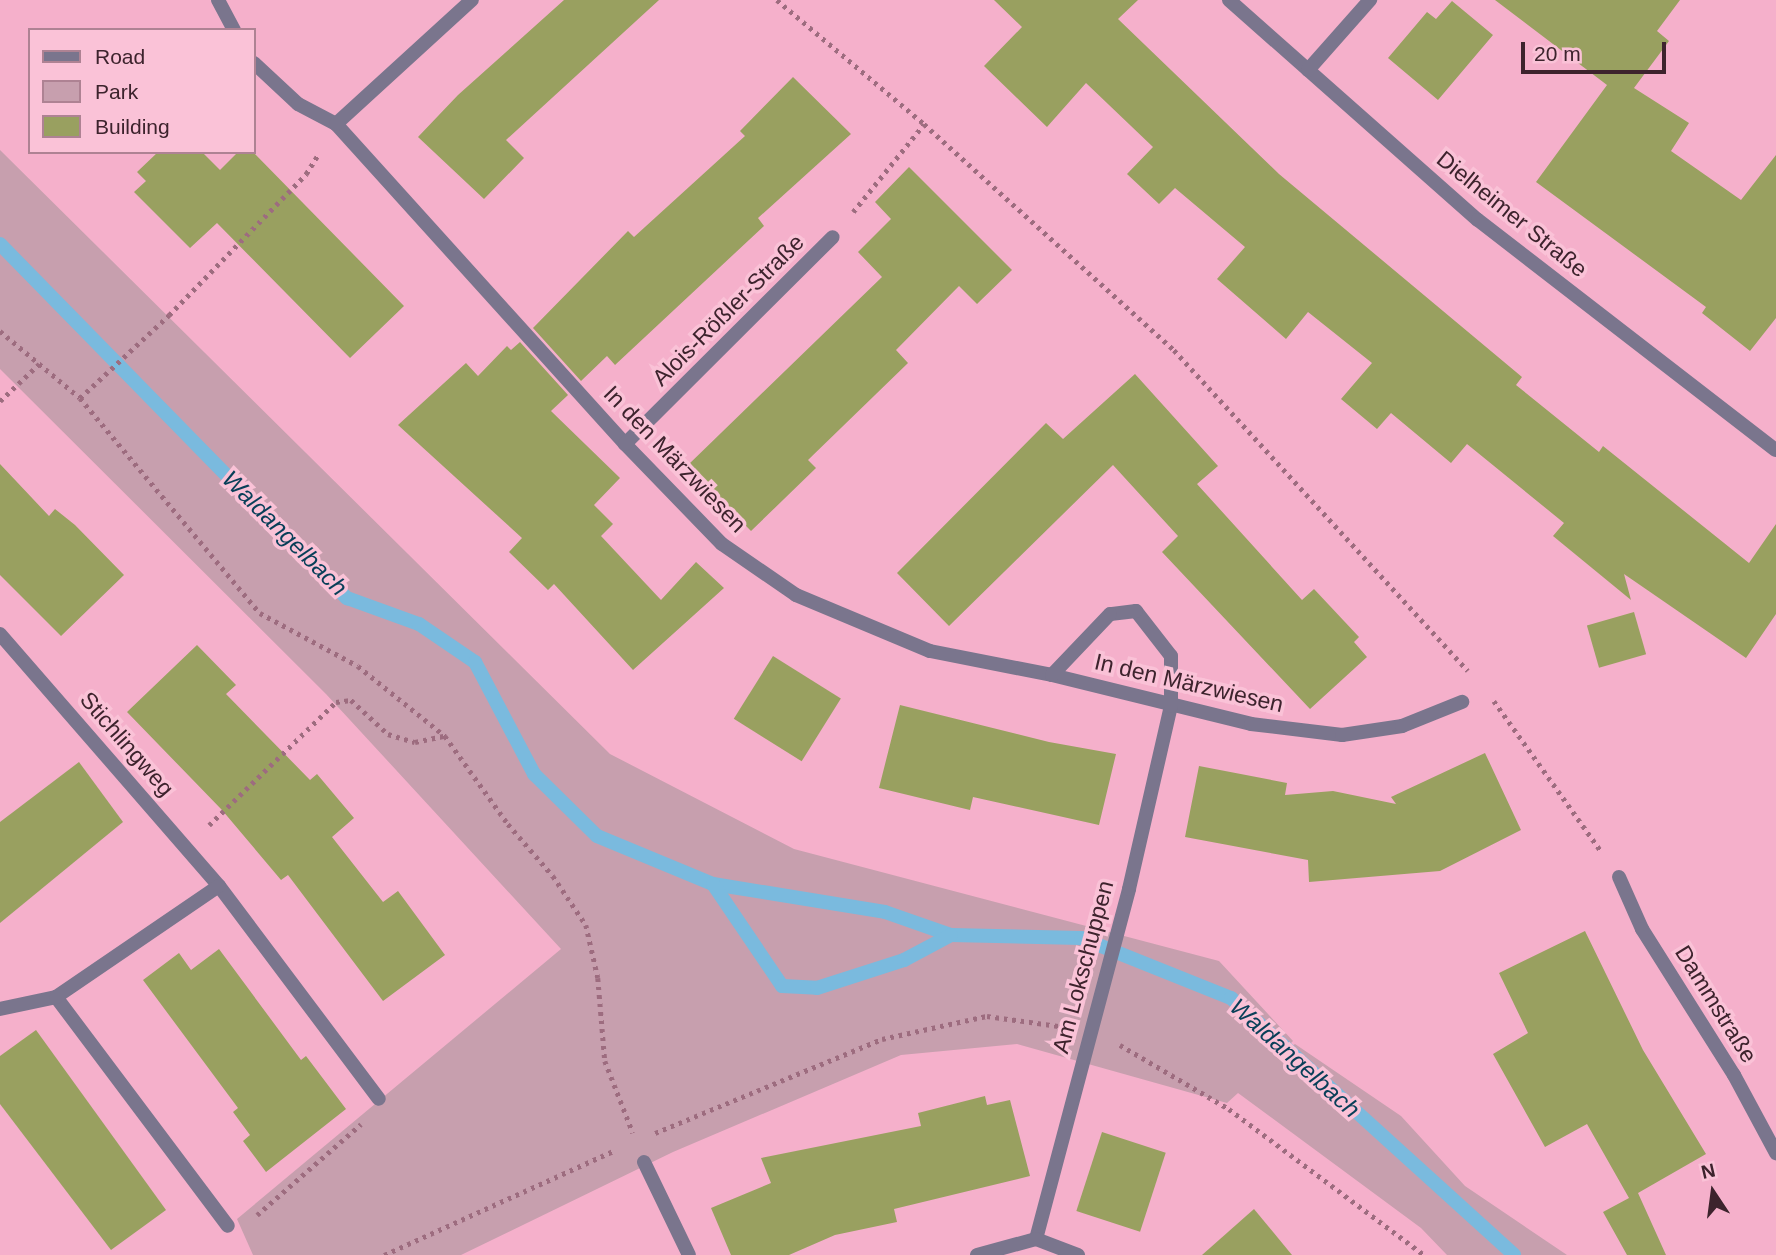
<!DOCTYPE html>
<meta charset="utf-8">
<style>
body{margin:0}
#map{position:relative;width:1776px;height:1255px;overflow:hidden;background:#f5b0cb;font-family:Arial,sans-serif}
div>[style]{position:absolute}
[style*='--x']{left:calc(var(--x)*1px);top:calc(var(--y)*1px);width:calc(var(--w)*1px);rotate:calc(var(--a)*1deg)}
.green>*{inset:0;background:#c79fae}
.stream>*{height:14px;margin:-7px;padding:0 7px;transform-origin:7px;border-radius:7px;background:#7abade}
.building>*{inset:0;background:#99a060;transform-origin:0 0}
.path>*{height:4.5px;margin-top:-2.25px;transform-origin:0;background:repeating-linear-gradient(90deg,#9d6c7f 0 3.5px,transparent 0 8.5px)}
.minor>*{height:14px;margin:-7px;padding:0 7px;transform-origin:7px;border-radius:7px;background:#7a758d}
span{translate:-50% -50%;white-space:nowrap;text-align:center;line-height:1.15;-webkit-text-stroke:7px #fac2d7;paint-order:stroke}
.street-label{font-size:23px;color:#3d232d}
.water-label{font-size:24px;color:#083f58;font-style:italic}
.legend{position:absolute;left:28px;top:28px;width:228px;height:126px;box-sizing:border-box;background:#fac2d7;border:2px solid #ae8293;margin:0;padding:9px 12px;list-style:none;font-size:21px;color:#3d232d}
.legend li{display:flex;align-items:center;gap:14px;height:35px}
.legend b{width:35px;border:2px solid #ae8293}
.north{position:absolute;left:1678px;top:1157px;width:70px;height:70px;-webkit-text-stroke:5px #fac2d7;paint-order:stroke;rotate:347deg;font-size:19px;font-weight:700;line-height:28px;text-align:center;color:#3d232d}
.north::after{content:'';display:block;margin:auto;width:24px;height:32px;background:#3d232d;clip-path:polygon(50% 0,100% 100%,50% 72%,0 100%)}
.scale{position:absolute;left:1521px;top:42px;width:145px;height:32px;box-sizing:border-box;border:4px solid #3d232d;border-top:0;padding-left:9px;font-size:21px;line-height:24px;white-space:nowrap;color:#3d232d;-webkit-text-stroke:5px #fac2d7;paint-order:stroke}
</style>
<div id="map">
<div class="green">
<div style="clip-path:polygon(0 150px,610px 754px,794px 849px,1219px 961px,1293px 1041px,1283px 1051px,1295px 1044px,1401px 1116px,1465px 1186px,1567px 1255px,1447px 1255px,1421px 1228px,1238px 1093px,1227px 1103px,1017px 1044px,901px 1055px,673px 1152px,461px 1255px,253px 1255px,237px 1219px,561px 949px,326px 694px,0 369px)"></div>
</div>
<div class="stream">
<div style="--x:0;--y:244;--w:496;--a:45.6"></div>
<div style="--x:347;--y:598;--w:77;--a:19.9"></div>
<div style="--x:419;--y:624;--w:68;--a:34.2"></div>
<div style="--x:475;--y:662;--w:127;--a:62.2"></div>
<div style="--x:534;--y:774;--w:88;--a:44.5"></div>
<div style="--x:597;--y:836;--w:126;--a:22.5"></div>
<div style="--x:713;--y:884;--w:174;--a:9.2"></div>
<div style="--x:885;--y:912;--w:70;--a:19.2"></div>
<div style="--x:951;--y:935;--w:130;--a:1.3"></div>
<div style="--x:1081;--y:938;--w:162;--a:21.8"></div>
<div style="--x:1231;--y:998;--w:382;--a:42.2"></div>
<div style="--x:713;--y:884;--w:123;--a:55.9"></div>
<div style="--x:782;--y:986;--w:35;--a:3"></div>
<div style="--x:817;--y:988;--w:91;--a:-17.8"></div>
<div style="--x:904;--y:960;--w:53;--a:-28"></div>
</div>
<div class="building">
<div style="clip-path:polygon(564px 0,659px 0,506px 140px,524px 158px,484px 199px,418px 137px,458px 95px)"></div>
<div style="clip-path:polygon(994px 0,1138px 0,1118px 19px,1279px 174px,1522px 377px,1516px 385px,1599px 452px,1603px 446px,1749px 563px,1776px 524px,1776px 614px,1746px 658px,1624px 574px,1631px 600px,1553px 536px,1564px 523px,1467px 444px,1451px 463px,1391px 413px,1377px 429px,1341px 399px,1372px 363px,1308px 312px,1286px 339px,1217px 279px,1245px 247px,1175px 188px,1159px 204px,1127px 174px,1153px 147px,1086px 83px,1047px 127px,984px 66px,1022px 27px)"></div>
<div style="clip-path:polygon(1495px 0,1680px 0,1657px 31px,1669px 41px,1634px 88px,1689px 123px,1671px 151px,1741px 200px,1776px 155px,1776px 318px,1750px 351px,1702px 313px,1706px 307px,1536px 182px,1607px 85px)"></div>
<div style="clip-path:polygon(1452px 1px,1493px 35px,1438px 100px,1388px 58px,1427px 12px,1436px 19px)"></div>
<div style="clip-path:polygon(793px 77px,851px 134px,758px 218px,764px 226px,615px 365px,607px 356px,581px 381px,533px 328px,628px 231px,634px 237px,745px 136px,740px 131px)"></div>
<div style="clip-path:polygon(158px 152px,202px 152px,220px 170px,238px 152px,253px 152px,404px 306px,350px 358px,217px 223px,190px 248px,134px 192px,146px 181px,137px 172px)"></div>
<div style="clip-path:polygon(909px 167px,1012px 270px,977px 304px,959px 286px,896px 350px,908px 363px,808px 460px,816px 468px,751px 531px,687px 466px,882px 277px,858px 252px,891px 219px,875px 202px)"></div>
<div style="clip-path:polygon(520px 342px,568px 395px,551px 411px,620px 478px,594px 505px,613px 524px,601px 536px,661px 600px,696px 562px,724px 588px,633px 670px,554px 584px,548px 590px,509px 552px,522px 538px,398px 425px,466px 363px,478px 376px,507px 346px,511px 350px)"></div>
<div style="clip-path:polygon(1135px 374px,1218px 466px,1197px 484px,1302px 600px,1314px 589px,1359px 637px,1354px 642px,1367px 657px,1310px 709px,1162px 552px,1178px 536px,1113px 465px,949px 626px,897px 573px,1046px 423px,1063px 439px)"></div>
<div style="clip-path:polygon(0 464px,49px 516px,55px 509px,75px 525px,124px 575px,61px 636px,0 575px)"></div>
<div style="left:1634px;top:612px;width:44px;height:49px;rotate:74deg"></div>
<div style="clip-path:polygon(197px 645px,236px 685px,226px 694px,310px 780px,317px 774px,354px 818px,332px 837px,383px 902px,398px 891px,445px 955px,383px 1001px,288px 875px,281px 880px,222px 810px,127px 712px)"></div>
<div style="left:773px;top:656px;width:80px;height:74px;rotate:32deg"></div>
<div style="clip-path:polygon(900px 705px,1049px 742px,1116px 754px,1099px 825px,973px 797px,970px 810px,879px 788px)"></div>
<div style="clip-path:polygon(1485px 753px,1521px 830px,1440px 871px,1309px 882px,1308px 860px,1185px 837px,1199px 766px,1287px 783px,1285px 795px,1333px 791px,1396px 804px,1391px 797px)"></div>
<div style="clip-path:polygon(79px 762px,123px 822px,0 923px,0 822px)"></div>
<div style="clip-path:polygon(1585px 931px,1643px 1050px,1706px 1154px,1638px 1193px,1666px 1255px,1627px 1255px,1603px 1212px,1629px 1198px,1587px 1124px,1545px 1147px,1493px 1054px,1528px 1033px,1499px 973px)"></div>
<div style="clip-path:polygon(219px 949px,301px 1060px,306px 1056px,346px 1109px,266px 1172px,243px 1141px,250px 1135px,233px 1112px,238px 1108px,143px 980px,179px 953px,191px 970px)"></div>
<div style="clip-path:polygon(36px 1030px,166px 1210px,111px 1250px,0 1104px,0 1056px)"></div>
<div style="clip-path:polygon(985px 1096px,987px 1105px,1010px 1100px,1030px 1176px,894px 1209px,897px 1222px,835px 1235px,789px 1255px,731px 1255px,711px 1208px,771px 1183px,761px 1158px,921px 1126px,918px 1113px)"></div>
<div style="left:1102px;top:1132px;width:67px;height:83px;rotate:18deg"></div>
<div style="clip-path:polygon(1254px 1209px,1292px 1255px,1202px 1255px)"></div>
</div>
<div class="path">
<div style="--x:777;--y:0;--w:192;--a:40.1"></div>
<div style="--x:924;--y:124;--w:337;--a:42.1"></div>
<div style="--x:1174;--y:350;--w:435;--a:47.5"></div>
<div style="--x:853;--y:212;--w:113;--a:-51.1"></div>
<div style="--x:0;--y:331;--w:104;--a:39.9"></div>
<div style="--x:80;--y:398;--w:122;--a:-43"></div>
<div style="--x:169;--y:315;--w:197;--a:-45.8"></div>
<div style="--x:306;--y:174;--w:25;--a:-58"></div>
<div style="--x:80;--y:398;--w:280;--a:50.1"></div>
<div style="--x:260;--y:613;--w:111;--a:28.4"></div>
<div style="--x:358;--y:666;--w:112;--a:38.8"></div>
<div style="--x:445;--y:736;--w:108;--a:54.4"></div>
<div style="--x:508;--y:824;--w:69;--a:49.1"></div>
<div style="--x:553;--y:876;--w:59;--a:56"></div>
<div style="--x:586;--y:925;--w:54;--a:77.2"></div>
<div style="--x:598;--y:978;--w:83;--a:85.2"></div>
<div style="--x:605;--y:1061;--w:77;--a:68.7"></div>
<div style="--x:0;--y:401;--w:54;--a:-43.5"></div>
<div style="--x:1494;--y:701;--w:184;--a:54.5"></div>
<div style="--x:209;--y:825;--w:177;--a:-44.1"></div>
<div style="--x:336;--y:702;--w:15;--a:-8"></div>
<div style="--x:351;--y:700;--w:50;--a:42.6"></div>
<div style="--x:388;--y:734;--w:28;--a:17"></div>
<div style="--x:415;--y:742;--w:29;--a:-12"></div>
<div style="--x:1120;--y:1045;--w:126;--a:30.4"></div>
<div style="--x:1229;--y:1109;--w:244;--a:36.8"></div>
<div style="--x:655;--y:1133;--w:246;--a:-22.5"></div>
<div style="--x:882;--y:1039;--w:107;--a:-12.4"></div>
<div style="--x:987;--y:1016;--w:72;--a:8"></div>
<div style="--x:257;--y:1215;--w:138;--a:-41.2"></div>
<div style="--x:384;--y:1255;--w:252;--a:-24.4"></div>
</div>
<div class="minor">
<div style="--x:218;--y:0;--w:34;--a:62"></div>
<div style="--x:1229;--y:0;--w:332;--a:41.5"></div>
<div style="--x:1478;--y:220;--w:376;--a:37.7"></div>
<div style="--x:254;--y:63;--w:60;--a:43"></div>
<div style="--x:298;--y:104;--w:43;--a:27.8"></div>
<div style="--x:336;--y:124;--w:431;--a:47.9"></div>
<div style="--x:625;--y:444;--w:139;--a:45.9"></div>
<div style="--x:722;--y:544;--w:90;--a:34.6"></div>
<div style="--x:796;--y:595;--w:145;--a:22.7"></div>
<div style="--x:930;--y:651;--w:124;--a:11.1"></div>
<div style="--x:1052;--y:675;--w:205;--a:13.8"></div>
<div style="--x:1251;--y:724;--w:92;--a:6.9"></div>
<div style="--x:1342;--y:735;--w:61;--a:-8.5"></div>
<div style="--x:1402;--y:726;--w:65;--a:-21.8"></div>
<div style="--x:1308;--y:70;--w:94;--a:-48.5"></div>
<div style="--x:336;--y:124;--w:184;--a:-42.4"></div>
<div style="--x:625;--y:444;--w:293;--a:-44.9"></div>
<div style="--x:0;--y:634;--w:334;--a:49"></div>
<div style="--x:219;--y:886;--w:266;--a:53.1"></div>
<div style="--x:1619;--y:877;--w:57;--a:66.1"></div>
<div style="--x:1642;--y:929;--w:173;--a:57.8"></div>
<div style="--x:1734;--y:1075;--w:89;--a:61.7"></div>
<div style="--x:56;--y:997;--w:286;--a:53.1"></div>
<div style="--x:0;--y:1009;--w:57;--a:-12.1"></div>
<div style="--x:56;--y:997;--w:197;--a:-34.3"></div>
<div style="--x:644;--y:1162;--w:103;--a:64.2"></div>
<div style="--x:1036;--y:1239;--w:362;--a:-75.1"></div>
<div style="--x:1129;--y:889;--w:188;--a:-77.1"></div>
<div style="--x:1171;--y:706;--w:50;--a:-90"></div>
<div style="--x:1171;--y:656;--w:57;--a:-127.9"></div>
<div style="--x:1136;--y:611;--w:26;--a:173"></div>
<div style="--x:1110;--y:614;--w:84;--a:133.6"></div>
<div style="--x:977;--y:1255;--w:61;--a:-15.2"></div>
<div style="--x:1036;--y:1239;--w:45;--a:20.9"></div>
</div>
<div class="street-label">
<span style="left:1512px;top:214px;rotate:39deg">Dielheimer Straße</span>
<span style="left:728px;top:310px;rotate:-45deg">Alois-Rößler-Straße</span>
<span style="left:675px;top:459px;rotate:46deg">In den Märzwiesen</span>
<span style="left:1189px;top:683px;rotate:13deg">In den Märzwiesen</span>
<span style="left:127px;top:744px;rotate:49deg">Stichlingweg</span>
<span style="left:1083px;top:967px;rotate:-75deg">Am Lokschuppen</span>
<span style="left:1716px;top:1004px;rotate:58deg">Dammstraße</span>
</div>
<div class="water-label">
<span style="left:285px;top:533px;rotate:45deg">Waldangelbach</span>
<span style="left:1295px;top:1058px;rotate:42deg">Waldangelbach</span>
</div>
<ul class="legend">
<li><b style="height:9px;background:#7a758d"></b>Road</li>
<li><b style="height:19px;background:#c79fae"></b>Park</li>
<li><b style="height:19px;background:#99a060"></b>Building</li>
</ul>
<div class="north">N</div>
<div class="scale">20 m</div>
</div>
